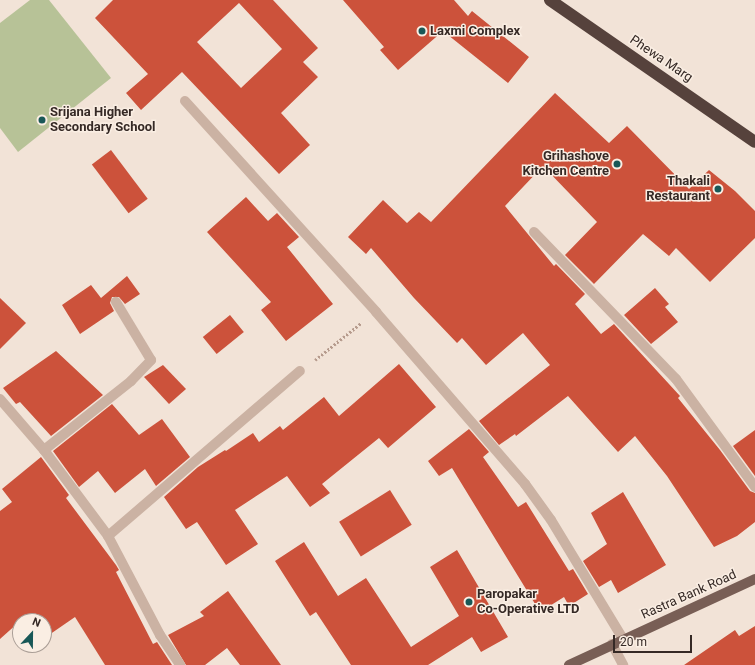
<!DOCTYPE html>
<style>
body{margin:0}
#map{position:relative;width:755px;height:665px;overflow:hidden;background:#f2e3d7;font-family:Roboto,sans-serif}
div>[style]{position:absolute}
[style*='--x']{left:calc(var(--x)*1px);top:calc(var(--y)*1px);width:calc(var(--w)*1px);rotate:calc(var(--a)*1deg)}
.green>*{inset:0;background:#b7c297}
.building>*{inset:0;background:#cc523b;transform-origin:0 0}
.path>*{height:2.5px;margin-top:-1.25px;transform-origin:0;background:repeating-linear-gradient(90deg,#b69b8d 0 2px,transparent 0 4px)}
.minor>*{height:10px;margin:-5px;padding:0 5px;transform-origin:5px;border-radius:5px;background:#cbb2a3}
.major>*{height:10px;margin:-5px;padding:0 5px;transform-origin:5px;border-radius:5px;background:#785e55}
.highway>*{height:12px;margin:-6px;padding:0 6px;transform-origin:6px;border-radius:6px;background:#56423c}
.dots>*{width:11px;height:11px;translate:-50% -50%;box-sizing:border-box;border:2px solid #faeee3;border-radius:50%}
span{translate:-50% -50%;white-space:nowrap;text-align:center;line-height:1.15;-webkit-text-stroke:3px #faeee3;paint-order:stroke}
.poi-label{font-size:13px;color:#352925;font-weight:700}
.left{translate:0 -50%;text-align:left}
.right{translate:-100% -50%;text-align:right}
.street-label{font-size:13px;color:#352925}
.north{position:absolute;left:12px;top:613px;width:40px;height:40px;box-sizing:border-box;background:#faeee3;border:1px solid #ab9f97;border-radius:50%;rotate:22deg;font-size:11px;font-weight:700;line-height:16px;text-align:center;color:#352925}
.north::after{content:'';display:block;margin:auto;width:14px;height:18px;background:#195857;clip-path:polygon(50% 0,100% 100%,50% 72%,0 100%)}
.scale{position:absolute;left:613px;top:635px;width:79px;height:18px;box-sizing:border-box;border:2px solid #352925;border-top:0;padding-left:5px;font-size:12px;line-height:14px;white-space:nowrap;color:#352925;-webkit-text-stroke:3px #faeee3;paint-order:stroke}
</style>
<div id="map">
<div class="green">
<div style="clip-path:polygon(30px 0,49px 0,111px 78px,18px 152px,0 128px,0 23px)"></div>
</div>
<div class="building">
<div style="clip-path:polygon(evenodd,113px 0,273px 0,318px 48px,303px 62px,318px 77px,281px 113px,310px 145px,279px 174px,182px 72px,141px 110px,126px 93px,148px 74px,95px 18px,113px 0,239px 3px,282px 49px,241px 88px,197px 42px,239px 3px)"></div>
<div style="clip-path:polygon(343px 0,454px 0,468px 16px,472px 11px,529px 57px,508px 83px,443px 31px,398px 70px,380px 50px,384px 47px)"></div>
<div style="clip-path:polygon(555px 93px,609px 143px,627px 126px,689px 189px,709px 170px,735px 191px,755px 211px,755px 238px,710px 282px,676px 248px,669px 256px,643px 234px,594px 284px,565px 255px,597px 222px,543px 166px,505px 206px,554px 266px,556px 264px,585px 294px,575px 304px,601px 334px,614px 324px,680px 396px,678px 398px,720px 450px,750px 491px,755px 493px,755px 522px,737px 536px,714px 547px,667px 476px,635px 436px,618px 452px,568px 396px,516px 436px,515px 434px,499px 445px,479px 421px,550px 365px,523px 333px,486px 365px,462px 338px,457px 343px,414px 298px,371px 248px,366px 254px,348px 237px,383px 200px,407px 223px,419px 212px,431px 222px)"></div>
<div style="left:111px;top:150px;width:61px;height:24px;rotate:53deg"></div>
<div style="clip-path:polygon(246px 197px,268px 221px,277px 213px,299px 237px,287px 247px,333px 304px,286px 341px,261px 310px,271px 302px,207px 232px)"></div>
<div style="clip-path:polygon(127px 276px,140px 294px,125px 304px,119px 297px,112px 297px,110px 303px,114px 311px,80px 334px,62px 305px,91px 285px,101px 298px)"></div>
<div style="clip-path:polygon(655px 288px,669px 304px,665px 307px,678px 322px,651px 344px,624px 315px)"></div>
<div style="clip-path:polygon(0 298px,26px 323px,0 349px)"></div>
<div style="left:230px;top:315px;width:22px;height:35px;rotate:51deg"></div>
<div style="clip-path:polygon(56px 351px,103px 395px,51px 436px,20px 402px,16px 404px,3px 388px)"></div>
<div style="clip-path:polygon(399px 364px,436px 407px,388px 448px,379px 438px,322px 484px,330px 493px,310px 507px,287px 476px,235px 510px,258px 544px,226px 565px,197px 522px,186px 529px,164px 497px,198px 467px,225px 450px,226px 451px,253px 433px,259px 442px,280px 426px,283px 430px,324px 397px,339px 416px)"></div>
<div style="clip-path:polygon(163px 365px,186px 389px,169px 404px,144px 377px)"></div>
<div style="clip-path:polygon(112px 404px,139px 435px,162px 419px,190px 457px,156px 486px,145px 469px,115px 493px,98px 471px,79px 487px,53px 451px)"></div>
<div style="clip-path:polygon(469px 429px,489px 452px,483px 457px,518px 507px,526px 502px,569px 571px,573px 569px,588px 594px,569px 606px,564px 597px,540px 612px,452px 468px,439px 476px,428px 461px)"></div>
<div style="clip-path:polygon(755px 430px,755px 476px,733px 446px)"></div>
<div style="clip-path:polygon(41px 457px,69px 495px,66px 498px,116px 565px,119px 570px,116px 572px,153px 644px,157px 642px,172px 665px,105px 665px,75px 617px,46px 637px,44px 621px,34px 621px,28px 614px,0 639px,0 511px,12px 502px,2px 489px)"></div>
<div style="left:390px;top:490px;width:41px;height:60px;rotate:58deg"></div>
<div style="clip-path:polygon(623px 492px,666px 565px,618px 593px,611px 580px,599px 587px,583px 561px,607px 544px,591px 513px)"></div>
<div style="clip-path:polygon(304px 542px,338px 596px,366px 578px,411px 647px,459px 616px,430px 567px,457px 550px,508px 637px,481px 652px,472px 637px,428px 665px,351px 665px,316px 612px,310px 616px,275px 561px)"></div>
<div style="clip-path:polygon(228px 591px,281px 665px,240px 665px,227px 648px,205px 665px,186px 665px,168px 635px,204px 616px,200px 612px)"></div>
<div style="clip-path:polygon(755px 626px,755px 665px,684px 665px,735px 630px,739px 636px)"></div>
</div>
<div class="path">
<div style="--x:315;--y:360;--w:59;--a:-38.8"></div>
</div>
<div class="minor">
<div style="--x:185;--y:101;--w:285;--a:47.8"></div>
<div style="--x:376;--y:312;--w:228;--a:49.1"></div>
<div style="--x:525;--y:484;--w:44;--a:54.2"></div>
<div style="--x:551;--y:520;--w:139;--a:58.8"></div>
<div style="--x:534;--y:232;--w:204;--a:46"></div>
<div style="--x:676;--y:379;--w:134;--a:53.8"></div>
<div style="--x:0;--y:399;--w:67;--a:49.2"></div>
<div style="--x:44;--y:450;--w:107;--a:53.3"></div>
<div style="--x:108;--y:536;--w:112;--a:62.3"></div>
<div style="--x:160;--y:635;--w:36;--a:56"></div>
<div style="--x:44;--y:450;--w:111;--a:-38.4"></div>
<div style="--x:131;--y:381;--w:29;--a:-46"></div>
<div style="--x:151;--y:360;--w:68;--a:-121.1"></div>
<div style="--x:108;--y:536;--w:253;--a:-40.7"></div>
<div style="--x:612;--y:644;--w:24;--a:62"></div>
</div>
<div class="major">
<div style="--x:569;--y:665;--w:205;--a:-24.8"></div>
</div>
<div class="highway">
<div style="--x:550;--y:0;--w:249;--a:34.7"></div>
</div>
<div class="dots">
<div style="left:422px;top:31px;background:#195857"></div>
<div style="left:42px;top:120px;background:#195857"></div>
<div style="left:617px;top:164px;background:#195857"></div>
<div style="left:718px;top:189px;background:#195857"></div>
<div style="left:469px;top:602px;background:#195857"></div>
</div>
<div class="poi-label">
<span class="left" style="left:430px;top:31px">Laxmi Complex</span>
<span class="left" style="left:50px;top:120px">Srijana Higher<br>Secondary School</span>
<span class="right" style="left:609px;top:164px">Grihashove<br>Kitchen Centre</span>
<span class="right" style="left:710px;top:189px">Thakali<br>Restaurant</span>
<span class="left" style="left:477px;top:602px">Paropakar<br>Co-Operative LTD</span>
</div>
<div class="street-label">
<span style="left:661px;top:59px;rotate:34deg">Phewa Marg</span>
<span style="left:689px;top:595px;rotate:-24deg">Rastra Bank Road</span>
</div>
<div class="north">N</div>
<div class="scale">20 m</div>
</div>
